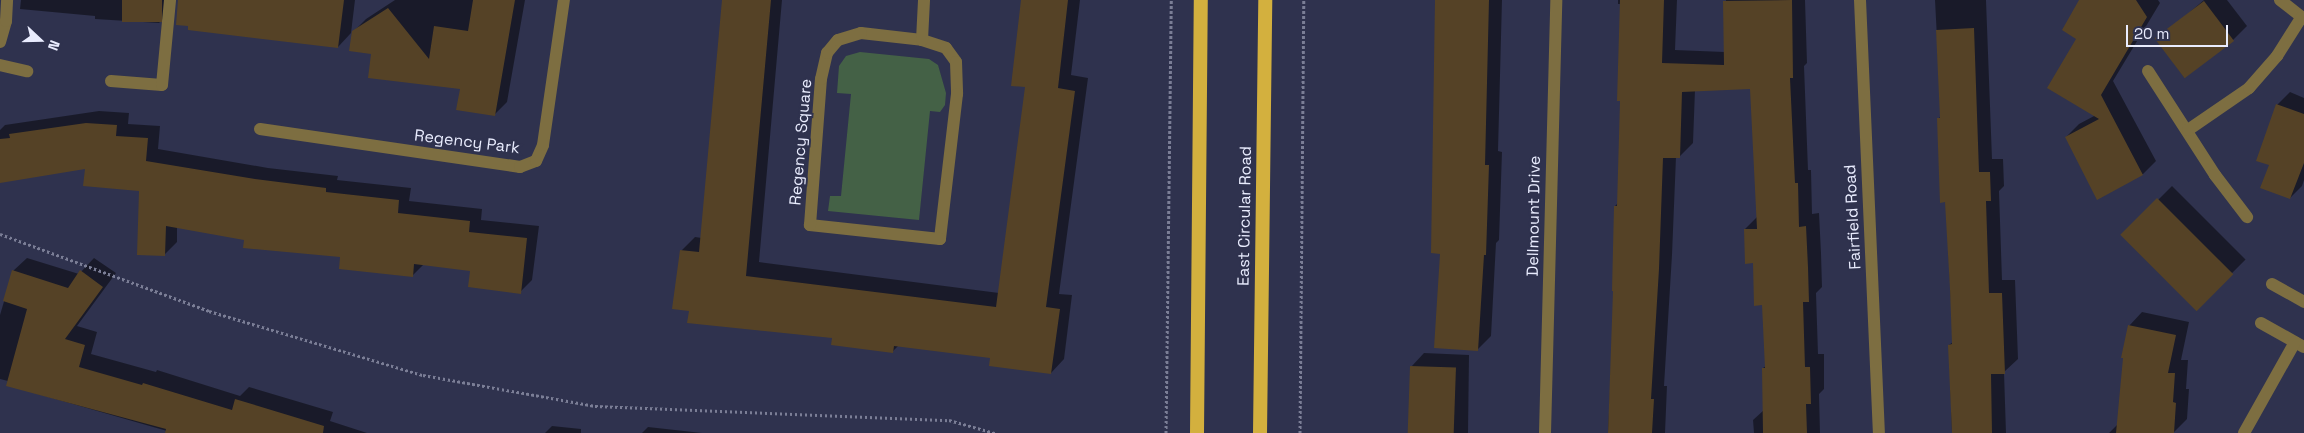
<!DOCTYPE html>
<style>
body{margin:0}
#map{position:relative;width:2304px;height:433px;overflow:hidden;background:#2f324e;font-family:"Space Grotesk",sans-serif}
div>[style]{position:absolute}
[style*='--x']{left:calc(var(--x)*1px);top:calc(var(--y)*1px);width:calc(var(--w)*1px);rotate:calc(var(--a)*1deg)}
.green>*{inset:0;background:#446146}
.shadow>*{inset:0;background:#0007;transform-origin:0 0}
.building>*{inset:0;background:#554226;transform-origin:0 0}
.path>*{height:3px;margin-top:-1.5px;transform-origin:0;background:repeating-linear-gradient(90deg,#7b7e96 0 2.5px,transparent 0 5px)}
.service>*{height:12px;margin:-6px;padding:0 6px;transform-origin:6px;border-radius:6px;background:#7d6e41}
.minor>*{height:12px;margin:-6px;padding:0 6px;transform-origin:6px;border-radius:6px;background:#7d6e41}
.trunk>*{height:14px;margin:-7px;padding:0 7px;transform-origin:7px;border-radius:7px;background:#d3b03e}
span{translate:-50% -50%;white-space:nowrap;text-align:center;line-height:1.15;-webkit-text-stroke:4px #2f324e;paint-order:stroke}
.street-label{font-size:16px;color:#e9ecfe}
.north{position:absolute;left:15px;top:15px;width:50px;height:50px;-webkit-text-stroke:4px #2f324e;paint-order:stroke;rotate:111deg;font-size:14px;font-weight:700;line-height:20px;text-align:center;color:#e9ecfe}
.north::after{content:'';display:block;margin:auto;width:18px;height:22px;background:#e9ecfe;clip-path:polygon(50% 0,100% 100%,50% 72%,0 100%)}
.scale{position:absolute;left:2126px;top:25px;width:102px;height:22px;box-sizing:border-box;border:2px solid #e9ecfe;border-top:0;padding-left:6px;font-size:15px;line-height:18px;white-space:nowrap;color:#e9ecfe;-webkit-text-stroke:4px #2f324e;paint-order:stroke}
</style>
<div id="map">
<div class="green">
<div style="clip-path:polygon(860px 52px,929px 59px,938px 65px,946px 93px,945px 105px,940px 112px,930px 111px,919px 220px,828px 211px,830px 196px,841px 196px,851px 94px,837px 93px,839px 66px,846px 56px)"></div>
</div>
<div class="shadow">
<div style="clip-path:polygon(21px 0,173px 0,172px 10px,159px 23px,95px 19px,95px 16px,20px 9px)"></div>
<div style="clip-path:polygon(179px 0,355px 0,351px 33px,338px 47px)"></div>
<div style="clip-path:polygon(395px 0,525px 0,507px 102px,494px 115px,461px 88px,373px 53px,353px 32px,366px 19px)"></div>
<div style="clip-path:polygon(723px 0,782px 0,759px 262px,999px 293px,1026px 86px,1022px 0,1080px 0,1071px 75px,1088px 78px,1059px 294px,1072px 295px,1064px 359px,1051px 373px,992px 356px,899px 345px,893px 351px,833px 337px,690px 310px,681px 251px,695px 237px,702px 238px)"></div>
<div style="clip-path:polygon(1437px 0,1502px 0,1498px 151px,1502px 152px,1499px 240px,1496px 243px,1491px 336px,1477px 350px,1441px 252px)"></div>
<div style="clip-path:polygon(1618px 0,1677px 0,1675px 50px,1725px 52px,1726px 0,1805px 0,1807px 63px,1804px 66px,1808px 170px,1811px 170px,1812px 214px,1819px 213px,1821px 253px,1822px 287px,1816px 293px,1818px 354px,1824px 354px,1824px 389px,1819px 394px,1820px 433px,1754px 433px,1753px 420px,1764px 410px,1763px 368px,1766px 366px,1764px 304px,1745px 229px,1758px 216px,1752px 88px,1695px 90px,1693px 143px,1679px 157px,1676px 157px,1672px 255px,1664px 386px,1667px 386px,1665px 433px,1608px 433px,1615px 290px,1615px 206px,1619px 202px,1622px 100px,1621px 4px,1618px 4px)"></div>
<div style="clip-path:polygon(1935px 0,1986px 0,1992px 159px,2003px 159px,2004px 186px,1999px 191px,2002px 280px,2015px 280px,2018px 359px,2004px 372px,2006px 433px,1952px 433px,1949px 345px,1953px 342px,1946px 201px,1939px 118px,1941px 116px)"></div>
<div style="clip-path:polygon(2083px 0,2158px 0,2160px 3px,2113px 81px,2156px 161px,2143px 174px,2098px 198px,2066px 137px,2079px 124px,2096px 115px,2078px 38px)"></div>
<div style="clip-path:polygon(2204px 0,2227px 0,2247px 26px,2233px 40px,2184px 77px,2157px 40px)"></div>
<div style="clip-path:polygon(2290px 92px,2304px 98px,2304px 180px,2302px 186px,2290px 198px,2277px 105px)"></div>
<div style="clip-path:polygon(99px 111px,129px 113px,128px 124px,160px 126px,158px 149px,268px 168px,338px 176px,337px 180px,411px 188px,409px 201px,482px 209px,481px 220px,539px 226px,532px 280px,520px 292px,471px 270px,424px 264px,412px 276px,342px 256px,177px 227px,177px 242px,164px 255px,140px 190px,86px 168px,0 181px,0 130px,5px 125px)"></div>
<div style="left:2172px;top:186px;width:104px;height:70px;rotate:45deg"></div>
<div style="clip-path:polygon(27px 258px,79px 274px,94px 258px,116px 273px,77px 326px,97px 332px,91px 354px,156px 372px,157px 370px,240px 396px,249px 387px,333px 412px,330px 421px,367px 433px,174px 433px,7px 385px,8px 381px,0 379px,0 315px,13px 271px)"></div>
<div style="clip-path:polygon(2142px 312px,2189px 322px,2181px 360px,2188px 360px,2186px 389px,2189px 389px,2187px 419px,2173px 433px,2109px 433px,2118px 424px,2129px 326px)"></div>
<div style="clip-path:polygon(1424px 353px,1469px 355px,1468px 433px,1409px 433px,1411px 367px)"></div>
<div style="clip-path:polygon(552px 426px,581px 429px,581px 433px,545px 433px)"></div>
<div style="clip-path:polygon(648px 427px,702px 433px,642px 433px)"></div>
</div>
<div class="building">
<div style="left:122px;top:0;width:40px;height:22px"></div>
<div style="clip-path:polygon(178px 0,344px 0,338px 48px,188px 30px,188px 26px,176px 25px)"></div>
<div style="clip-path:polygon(473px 0,515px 0,495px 116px,456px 110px,460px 89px,368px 78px,371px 54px,349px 51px,352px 31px,388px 8px,429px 59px,434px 26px,468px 31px)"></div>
<div style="clip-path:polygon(722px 0,771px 0,746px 276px,996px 307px,1025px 87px,1011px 86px,1021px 0,1068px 0,1058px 88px,1075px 91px,1046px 307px,1060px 309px,1051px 374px,989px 366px,990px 358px,894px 346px,893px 353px,831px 345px,832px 338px,687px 323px,689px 311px,672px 309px,680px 250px,699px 252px)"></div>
<div style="clip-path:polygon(1435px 0,1489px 0,1485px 165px,1489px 165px,1486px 255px,1484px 255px,1478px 351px,1434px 348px,1440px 254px,1431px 253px)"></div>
<div style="clip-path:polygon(1620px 0,1664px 0,1662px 63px,1724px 65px,1723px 1px,1792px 0,1793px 78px,1790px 78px,1795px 183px,1798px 183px,1799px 227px,1806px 226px,1808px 267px,1809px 302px,1803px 302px,1805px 367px,1810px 367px,1811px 404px,1806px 404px,1807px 433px,1763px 433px,1762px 368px,1765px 368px,1762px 305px,1754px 306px,1753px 263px,1745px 264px,1744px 229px,1757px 229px,1750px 89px,1682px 92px,1680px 158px,1663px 158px,1659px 269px,1651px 399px,1654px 399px,1652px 433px,1608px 433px,1613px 291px,1612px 291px,1614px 206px,1617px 206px,1620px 101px,1617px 101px)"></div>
<div style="clip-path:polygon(2079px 0,2136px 0,2147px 17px,2101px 95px,2143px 175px,2097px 200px,2065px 137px,2099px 119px,2047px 88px,2076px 39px,2062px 30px)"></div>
<div style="left:2204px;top:1px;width:50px;height:62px;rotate:53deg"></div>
<div style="clip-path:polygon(1974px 28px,1979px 172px,1990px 172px,1991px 201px,1986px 201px,1989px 293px,2002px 293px,2005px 374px,1991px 374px,1992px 433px,1952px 433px,1948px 345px,1952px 344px,1950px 289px,1945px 202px,1940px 203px,1937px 118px,1940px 118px,1936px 30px)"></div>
<div style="clip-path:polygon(2276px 104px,2304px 114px,2304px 163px,2290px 199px,2260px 188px,2269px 165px,2256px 161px)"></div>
<div style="clip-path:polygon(86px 123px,117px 125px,116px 136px,148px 138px,146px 161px,255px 179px,326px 188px,326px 192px,399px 200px,398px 213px,470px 221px,469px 232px,527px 238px,521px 294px,468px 287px,470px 271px,414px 264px,413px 277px,339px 269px,340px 257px,243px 248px,244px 240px,166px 226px,165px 256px,137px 255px,139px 191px,83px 186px,85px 169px,0 183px,0 139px,10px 138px,9px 134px)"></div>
<div style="left:2157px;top:198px;width:108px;height:52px;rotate:45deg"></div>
<div style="clip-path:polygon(12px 270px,68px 288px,80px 270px,103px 287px,65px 339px,85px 345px,79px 367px,142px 385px,143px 383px,232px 410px,235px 399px,324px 426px,323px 433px,165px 433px,166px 429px,6px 386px,27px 309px,3px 301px)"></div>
<div style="clip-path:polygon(2128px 325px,2176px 335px,2168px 373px,2175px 373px,2173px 402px,2176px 403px,2174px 433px,2116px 433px,2123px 358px,2121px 358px)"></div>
<div style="left:1410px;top:366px;width:46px;height:67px;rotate:2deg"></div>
</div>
<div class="path">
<div style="--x:0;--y:234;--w:223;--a:20.2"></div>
<div style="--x:209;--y:311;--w:223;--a:16.7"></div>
<div style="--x:423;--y:375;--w:175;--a:10.2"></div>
<div style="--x:595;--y:406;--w:354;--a:2.3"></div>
<div style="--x:949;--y:420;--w:48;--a:15.8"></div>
<div style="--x:1166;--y:433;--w:433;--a:-89.3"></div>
<div style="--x:1300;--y:433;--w:433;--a:-89.5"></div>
</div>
<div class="service">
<div style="--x:111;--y:81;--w:51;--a:4.5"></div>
<div style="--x:162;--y:85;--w:85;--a:-84.6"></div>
<div style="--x:2272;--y:284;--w:37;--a:29"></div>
</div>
<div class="minor">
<div style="--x:1860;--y:0;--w:433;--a:87.5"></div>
<div style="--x:2280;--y:0;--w:31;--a:38"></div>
<div style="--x:861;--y:33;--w:61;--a:6.5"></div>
<div style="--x:922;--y:40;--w:25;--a:18"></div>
<div style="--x:946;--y:48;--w:17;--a:54"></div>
<div style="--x:956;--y:62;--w:32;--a:88"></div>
<div style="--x:957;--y:94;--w:146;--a:96.7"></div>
<div style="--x:940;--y:239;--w:131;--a:-173.9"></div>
<div style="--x:810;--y:225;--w:146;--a:-85.7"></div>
<div style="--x:821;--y:79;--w:27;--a:-77"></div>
<div style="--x:827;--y:53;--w:17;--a:-50"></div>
<div style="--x:838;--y:40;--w:24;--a:-17"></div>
<div style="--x:922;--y:40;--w:40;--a:-87.1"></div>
<div style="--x:0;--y:42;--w:22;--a:-74"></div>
<div style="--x:6;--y:21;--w:21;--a:-87"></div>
<div style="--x:0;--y:65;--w:28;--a:13"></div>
<div style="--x:2148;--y:71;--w:124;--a:57.2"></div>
<div style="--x:2215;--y:175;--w:53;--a:52.7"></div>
<div style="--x:260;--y:129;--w:263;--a:8.3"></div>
<div style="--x:520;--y:167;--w:17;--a:-21"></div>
<div style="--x:536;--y:161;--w:17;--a:-66"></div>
<div style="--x:543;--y:145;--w:147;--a:-81.8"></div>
<div style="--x:2188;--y:130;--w:74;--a:-34.5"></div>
<div style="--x:2249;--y:88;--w:43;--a:-48.8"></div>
<div style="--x:2277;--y:56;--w:45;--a:-57.7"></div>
<div style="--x:2261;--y:323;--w:49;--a:29.2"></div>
<div style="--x:1545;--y:433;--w:433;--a:-88.5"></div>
<div style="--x:2244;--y:433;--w:104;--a:-60.7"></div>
</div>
<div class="trunk">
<div style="--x:1197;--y:433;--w:433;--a:-89.5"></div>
<div style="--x:1260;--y:433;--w:433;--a:-89.3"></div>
</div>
<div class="street-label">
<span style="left:467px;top:142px;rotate:7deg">Regency Park</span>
<span style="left:801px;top:142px;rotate:-85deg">Regency Square</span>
<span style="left:1245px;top:216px;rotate:-89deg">East Circular Road</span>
<span style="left:1534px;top:216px;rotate:-89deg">Dellmount Drive</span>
<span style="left:1853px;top:217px;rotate:-93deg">Fairfield Road</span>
</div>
<div class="north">N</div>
<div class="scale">20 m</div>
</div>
